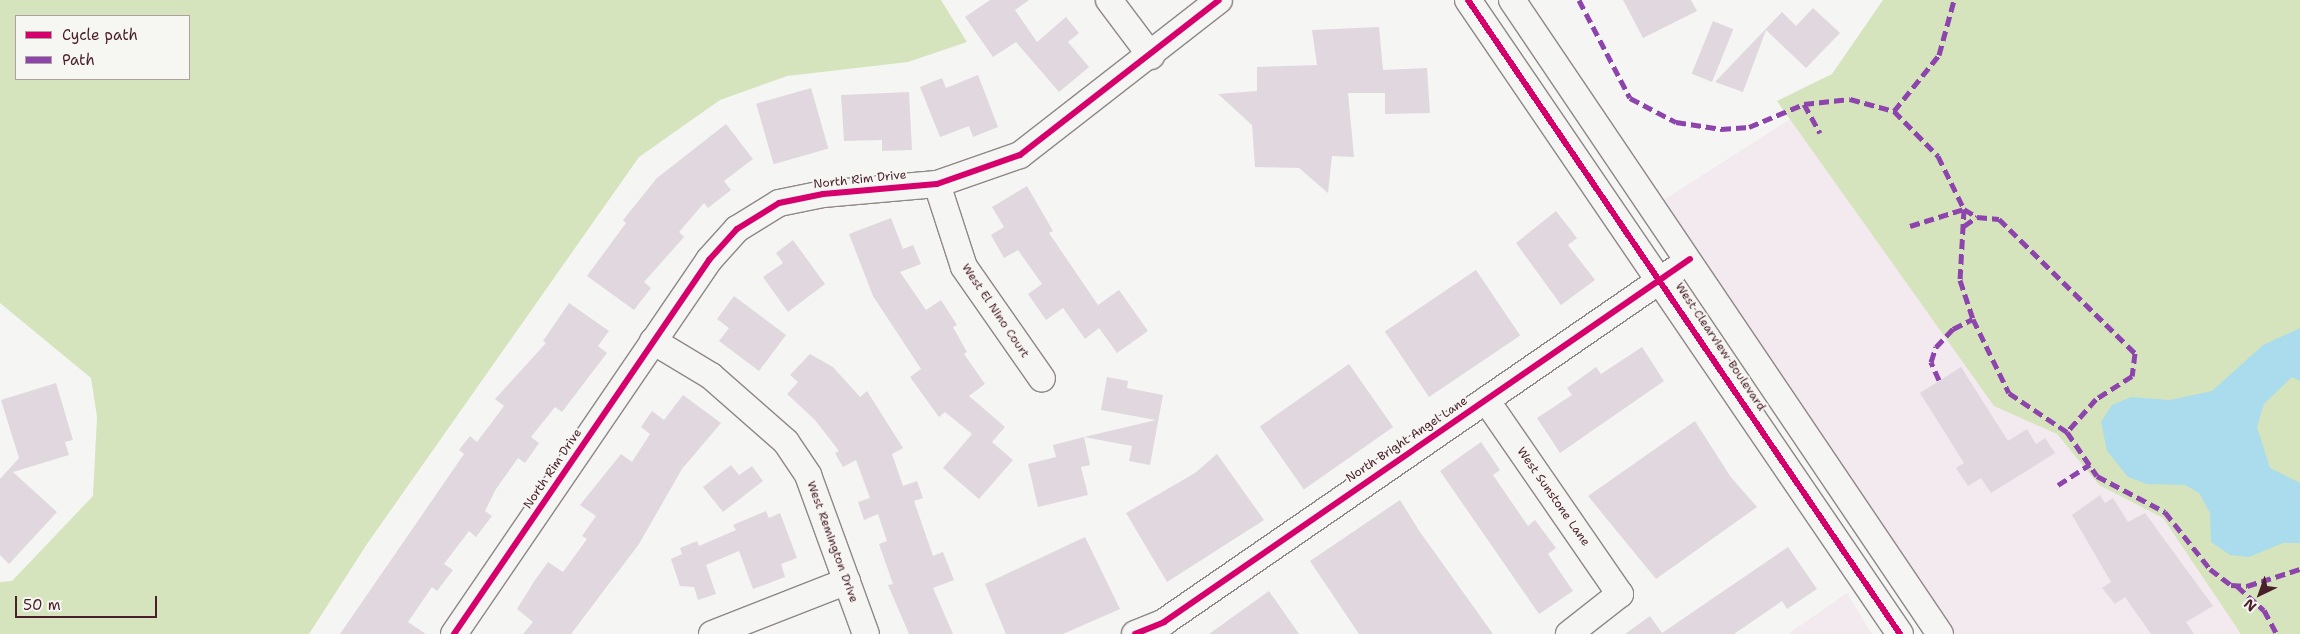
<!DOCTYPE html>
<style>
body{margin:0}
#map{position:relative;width:2300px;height:634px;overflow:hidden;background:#f5f5f3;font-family:"Shantell Sans",sans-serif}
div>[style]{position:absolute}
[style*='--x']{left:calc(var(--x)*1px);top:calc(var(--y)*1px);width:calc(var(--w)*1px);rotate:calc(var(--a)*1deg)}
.built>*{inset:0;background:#f2eaee}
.green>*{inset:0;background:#d5e4bc}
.water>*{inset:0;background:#aadced}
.building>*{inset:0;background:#e0d8de;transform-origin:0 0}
.roads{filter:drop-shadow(1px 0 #8f8788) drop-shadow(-1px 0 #8f8788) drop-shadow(0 1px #8f8788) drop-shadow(0 -1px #8f8788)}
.minor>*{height:26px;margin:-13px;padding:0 13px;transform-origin:13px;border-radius:13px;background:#f5f5f3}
.quiet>*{height:5px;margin-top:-2.5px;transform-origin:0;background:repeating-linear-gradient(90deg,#8e44ad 0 10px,transparent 0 15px)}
.cycleway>*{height:6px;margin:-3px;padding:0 3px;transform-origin:3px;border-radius:3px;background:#d6006c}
span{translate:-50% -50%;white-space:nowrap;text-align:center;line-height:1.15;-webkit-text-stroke:4px #f6f6f2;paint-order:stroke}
.street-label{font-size:12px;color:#4a1f2b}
.legend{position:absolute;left:15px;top:15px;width:175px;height:65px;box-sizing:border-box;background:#f6f6f2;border:1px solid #b1a0a2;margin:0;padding:6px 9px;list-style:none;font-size:15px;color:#4a1f2b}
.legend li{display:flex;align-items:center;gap:10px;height:25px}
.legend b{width:25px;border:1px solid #b1a0a2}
.north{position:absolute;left:2235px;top:569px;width:50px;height:50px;-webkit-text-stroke:4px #f6f6f2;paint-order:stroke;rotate:222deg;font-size:14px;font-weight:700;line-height:20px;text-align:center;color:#4a1f2b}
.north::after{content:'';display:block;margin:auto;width:18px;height:22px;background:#4a1f2b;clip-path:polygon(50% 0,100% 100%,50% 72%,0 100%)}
.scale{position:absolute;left:15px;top:596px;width:142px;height:22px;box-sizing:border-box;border:2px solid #4a1f2b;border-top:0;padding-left:6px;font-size:15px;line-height:18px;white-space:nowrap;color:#4a1f2b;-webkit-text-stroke:4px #f6f6f2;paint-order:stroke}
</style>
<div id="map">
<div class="built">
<div style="clip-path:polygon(1790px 119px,1994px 405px,2057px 434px,2099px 485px,2163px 518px,2241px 634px,1954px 634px,1662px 201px)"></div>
<div style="clip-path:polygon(1847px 593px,1872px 634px,1788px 634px)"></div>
</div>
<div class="green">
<div style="clip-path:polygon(evenodd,0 0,941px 0,967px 42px,908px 62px,787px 76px,720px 100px,639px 157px,367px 544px,309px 634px,0 634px,0 582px,12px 581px,93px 496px,97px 417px,91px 378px,0 303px,0 0,189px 16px,189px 79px,16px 79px,16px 16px,189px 16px)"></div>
<div style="clip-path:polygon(1883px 0,2300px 0,2300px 634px,2241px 634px,2163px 518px,2099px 485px,2057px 434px,1994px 406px,1777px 101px,1832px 74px)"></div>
</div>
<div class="water">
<div style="clip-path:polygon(2300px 328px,2300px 381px,2292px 377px,2264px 404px,2257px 427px,2270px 468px,2300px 483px,2300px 543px,2283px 543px,2249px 557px,2230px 555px,2211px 542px,2210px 513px,2199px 493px,2185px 485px,2147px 484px,2128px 477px,2107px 451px,2101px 422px,2112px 405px,2131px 397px,2170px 400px,2212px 391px,2263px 345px)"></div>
</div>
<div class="building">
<div style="clip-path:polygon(990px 0,1029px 0,1015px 10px,1037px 42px,1066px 17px,1079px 33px,1068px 42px,1089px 67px,1059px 92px,1016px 42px,993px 57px,965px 17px)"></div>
<div style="clip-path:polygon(1623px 0,1691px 0,1697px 11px,1643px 38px)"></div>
<div style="clip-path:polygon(1813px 8px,1840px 33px,1806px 68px,1766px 30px,1743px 92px,1715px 82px,1782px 12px,1796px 26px)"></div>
<div style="left:1713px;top:21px;width:22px;height:57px;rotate:22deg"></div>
<div style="clip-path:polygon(1379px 27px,1383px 70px,1427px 68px,1430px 113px,1385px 114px,1385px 93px,1348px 93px,1354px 157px,1332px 156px,1328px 193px,1299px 168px,1255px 167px,1252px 125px,1218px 94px,1257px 91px,1257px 67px,1317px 65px,1312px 30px)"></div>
<div style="clip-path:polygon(978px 75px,998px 127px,973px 137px,969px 126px,940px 137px,920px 87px,942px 78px,946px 88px)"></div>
<div style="left:811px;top:88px;width:63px;height:57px;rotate:74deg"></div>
<div style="clip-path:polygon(909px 92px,912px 150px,882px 151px,882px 140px,844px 141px,841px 95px)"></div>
<div style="clip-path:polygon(726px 124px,753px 159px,724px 181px,731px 190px,708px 208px,704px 203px,679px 232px,684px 237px,644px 282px,651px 288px,634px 310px,587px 276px,626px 223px,623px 220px,657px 178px)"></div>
<div style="clip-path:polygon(1027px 186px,1053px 231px,1049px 233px,1098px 305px,1119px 290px,1148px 331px,1117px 353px,1099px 328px,1085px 339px,1063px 308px,1046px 320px,1028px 294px,1042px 284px,1018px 250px,1004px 258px,991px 235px,1004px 227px,992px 207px)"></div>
<div style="clip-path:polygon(1556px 211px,1577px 238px,1568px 245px,1595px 280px,1561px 305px,1516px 243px)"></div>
<div style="clip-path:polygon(891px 218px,903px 249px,913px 245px,921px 264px,900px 272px,926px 310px,941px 300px,957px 325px,953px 327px,967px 352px,964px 354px,985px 384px,969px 396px,1005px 427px,992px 442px,1013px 460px,979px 499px,943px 468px,972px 434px,945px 412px,939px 417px,910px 377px,921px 369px,873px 296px,849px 234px)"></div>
<div style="clip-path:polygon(793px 240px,825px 284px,788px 312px,763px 277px,783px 263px,776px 253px)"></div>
<div style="left:1476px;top:270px;width:79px;height:110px;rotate:56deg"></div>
<div style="clip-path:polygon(734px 296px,786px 335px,759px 371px,719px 341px,729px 328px,717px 319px)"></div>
<div style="clip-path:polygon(569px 303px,609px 331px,598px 346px,607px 353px,562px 412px,555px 407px,531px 437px,539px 443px,525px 463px,518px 458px,496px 489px,485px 511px,492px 516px,476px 537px,469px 531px,444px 564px,453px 570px,437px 591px,432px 587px,408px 622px,426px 634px,340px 634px,464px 454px,459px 450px,470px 436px,477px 442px,504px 406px,495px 399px,546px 343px,543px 341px)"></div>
<div style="clip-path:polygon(1642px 347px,1664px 381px,1560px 453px,1537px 418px,1572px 395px,1567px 388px,1596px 367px,1601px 374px)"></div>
<div style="clip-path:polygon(810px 354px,833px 367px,860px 397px,867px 391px,903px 448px,892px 454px,903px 486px,917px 481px,923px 498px,914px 501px,933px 556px,943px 552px,954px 580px,933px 588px,953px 634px,909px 634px,888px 585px,893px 584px,879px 544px,887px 541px,878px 514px,864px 520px,858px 502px,870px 498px,856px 460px,843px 467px,835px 453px,839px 451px,815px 420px,787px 394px,798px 382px,790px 375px)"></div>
<div style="left:1349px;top:364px;width:77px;height:109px;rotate:55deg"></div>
<div style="clip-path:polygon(1961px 367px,2008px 441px,2027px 429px,2036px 444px,2045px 438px,2055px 453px,1991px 493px,1981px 478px,1968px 486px,1956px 468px,1964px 463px,1920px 393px)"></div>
<div style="clip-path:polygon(1107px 377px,1128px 381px,1127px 388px,1163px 395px,1150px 465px,1129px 461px,1132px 446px,1084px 437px,1156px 420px,1101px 410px)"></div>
<div style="clip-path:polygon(56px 383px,73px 440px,65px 442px,69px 455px,13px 472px,57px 512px,9px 564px,0 555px,0 479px,19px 458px,1px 400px)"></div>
<div style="clip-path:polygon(683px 395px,721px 423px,682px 469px,639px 544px,571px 634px,523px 634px,533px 622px,517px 609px,535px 580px,548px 562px,563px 572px,587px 539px,582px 536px,596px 516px,580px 505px,621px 454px,632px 462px,650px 434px,641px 427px,652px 411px,664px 420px)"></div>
<div style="clip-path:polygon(1695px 421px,1730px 476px,1757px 507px,1656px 579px,1588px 496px)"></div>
<div style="clip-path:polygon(1084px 437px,1090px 465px,1081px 467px,1088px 495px,1038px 507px,1028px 464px,1056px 457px,1053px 445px)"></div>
<div style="clip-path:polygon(1481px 442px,1500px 470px,1493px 475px,1528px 526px,1535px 520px,1556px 548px,1548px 554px,1573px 591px,1539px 614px,1440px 471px)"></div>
<div style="clip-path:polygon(1217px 454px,1264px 520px,1167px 582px,1126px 513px,1195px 473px)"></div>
<div style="clip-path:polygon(731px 465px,739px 475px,752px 466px,763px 481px,723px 512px,703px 487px)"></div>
<div style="clip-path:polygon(2100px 495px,2105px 503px,2113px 498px,2128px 522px,2145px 513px,2213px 606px,2186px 622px,2194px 634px,2151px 634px,2125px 597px,2115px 604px,2102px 588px,2111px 582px,2072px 515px)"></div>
<div style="clip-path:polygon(1400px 500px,1420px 532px,1493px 634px,1359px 634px,1310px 561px)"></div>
<div style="clip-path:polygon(766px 511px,769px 518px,780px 513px,797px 558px,781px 564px,785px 577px,753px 589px,739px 551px,706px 565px,716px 594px,698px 600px,694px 587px,680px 586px,671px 559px,682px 554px,680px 548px,697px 541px,699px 546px,736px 530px,733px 525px)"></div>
<div style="clip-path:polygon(1085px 537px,1120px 609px,1063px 634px,1006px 634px,985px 584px)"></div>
<div style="clip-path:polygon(1788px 547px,1817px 589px,1787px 609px,1782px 601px,1734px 634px,1625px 634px,1650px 616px,1662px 633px)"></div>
<div style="clip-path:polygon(1269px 591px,1299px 634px,1209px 634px)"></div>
</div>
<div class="roads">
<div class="minor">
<div style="--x:1109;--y:0;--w:70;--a:53.1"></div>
<div style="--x:1468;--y:0;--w:767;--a:55.73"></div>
<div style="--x:1512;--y:0;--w:765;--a:55.98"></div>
<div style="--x:937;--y:184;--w:87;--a:72"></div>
<div style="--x:964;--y:267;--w:136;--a:55.1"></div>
<div style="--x:653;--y:341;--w:68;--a:31.1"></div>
<div style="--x:711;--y:376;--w:100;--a:41.3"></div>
<div style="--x:786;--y:442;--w:40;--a:56"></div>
<div style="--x:808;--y:475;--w:169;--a:70"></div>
<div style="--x:1486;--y:400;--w:236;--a:55.4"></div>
<div style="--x:1620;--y:594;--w:65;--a:141.9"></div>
<div style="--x:454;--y:634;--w:453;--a:-55.7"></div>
<div style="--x:709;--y:260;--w:42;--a:-47.9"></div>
<div style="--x:737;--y:229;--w:49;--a:-31.8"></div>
<div style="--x:779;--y:203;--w:45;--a:-11.6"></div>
<div style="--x:823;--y:194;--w:114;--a:-5"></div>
<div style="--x:937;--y:184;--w:88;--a:-19.3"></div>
<div style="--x:1020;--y:155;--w:252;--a:-37.9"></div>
<div style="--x:712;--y:634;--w:145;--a:-21.4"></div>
<div style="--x:1135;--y:634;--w:31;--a:-22"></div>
<div style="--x:1164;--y:622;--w:621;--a:-34.56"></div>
</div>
</div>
<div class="quiet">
<div style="--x:1579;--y:0;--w:110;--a:62.5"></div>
<div style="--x:1630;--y:98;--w:52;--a:27.6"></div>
<div style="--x:1676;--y:122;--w:46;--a:8.8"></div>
<div style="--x:1721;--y:129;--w:28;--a:-4"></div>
<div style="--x:1749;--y:127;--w:60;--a:-22.7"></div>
<div style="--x:1804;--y:104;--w:46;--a:-6.2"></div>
<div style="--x:1850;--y:99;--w:46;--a:15.3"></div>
<div style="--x:1894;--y:111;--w:63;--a:45.6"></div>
<div style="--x:1938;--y:156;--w:59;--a:63.9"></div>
<div style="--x:1964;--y:209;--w:71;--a:93.2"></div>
<div style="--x:1960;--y:280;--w:41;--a:71.6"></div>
<div style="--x:1973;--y:319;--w:82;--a:64.1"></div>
<div style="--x:2009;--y:393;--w:70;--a:33.9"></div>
<div style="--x:2067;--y:432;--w:53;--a:55.7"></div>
<div style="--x:2097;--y:476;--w:77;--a:27.9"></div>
<div style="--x:2165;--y:512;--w:73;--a:51.7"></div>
<div style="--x:2210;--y:569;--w:26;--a:37"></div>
<div style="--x:2231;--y:585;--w:16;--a:4"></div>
<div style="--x:2247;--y:586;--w:56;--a:-17.8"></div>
<div style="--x:1804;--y:104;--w:33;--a:61"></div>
<div style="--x:1894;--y:111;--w:72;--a:-51.2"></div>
<div style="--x:1939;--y:55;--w:57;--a:-74.7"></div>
<div style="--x:1910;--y:226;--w:57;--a:-17.5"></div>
<div style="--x:1964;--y:209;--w:15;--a:32"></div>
<div style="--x:1964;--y:226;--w:16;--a:-35"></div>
<div style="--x:1977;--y:217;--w:22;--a:5"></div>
<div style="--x:1999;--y:219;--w:191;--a:44.6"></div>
<div style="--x:2135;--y:353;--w:23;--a:97"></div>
<div style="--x:2132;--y:376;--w:43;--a:147.4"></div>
<div style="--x:2096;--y:399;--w:44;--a:131.3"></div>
<div style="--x:1939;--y:380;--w:20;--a:-114"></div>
<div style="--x:1931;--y:362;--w:16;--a:-72"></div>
<div style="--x:1936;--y:347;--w:25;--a:-47"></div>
<div style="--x:1953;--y:329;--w:22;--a:-27"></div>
<div style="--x:2058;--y:485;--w:38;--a:-33"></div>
<div style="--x:2237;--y:586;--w:36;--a:42"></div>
<div style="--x:2264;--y:610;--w:27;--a:62"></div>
</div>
<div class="cycleway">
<div style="--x:1468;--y:0;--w:767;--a:55.73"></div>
<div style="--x:454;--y:634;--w:453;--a:-55.7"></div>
<div style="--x:709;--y:260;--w:42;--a:-47.9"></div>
<div style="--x:737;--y:229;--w:49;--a:-31.8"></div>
<div style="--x:779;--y:203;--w:45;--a:-11.6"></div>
<div style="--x:823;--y:194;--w:114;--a:-5"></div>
<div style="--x:937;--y:184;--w:88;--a:-19.3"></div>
<div style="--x:1020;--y:155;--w:252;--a:-37.9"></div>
<div style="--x:1135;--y:634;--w:31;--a:-22"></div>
<div style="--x:1164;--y:622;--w:639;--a:-34.61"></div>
</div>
<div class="street-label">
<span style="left:860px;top:180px;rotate:-6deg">North Rim Drive</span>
<span style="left:995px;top:311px;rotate:56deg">West El Nino Court</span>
<span style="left:1720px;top:347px;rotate:56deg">West Clearview Boulevard</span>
<span style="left:1407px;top:440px;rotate:-34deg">North Bright Angel Lane</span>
<span style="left:553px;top:469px;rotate:-56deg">North Rim Drive</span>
<span style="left:1553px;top:497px;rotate:55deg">West Sunstone Lane</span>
<span style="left:832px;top:542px;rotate:70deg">West Remington Drive</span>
</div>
<ul class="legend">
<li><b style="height:6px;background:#d6006c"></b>Cycle path</li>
<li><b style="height:6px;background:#8e44ad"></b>Path</li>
</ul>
<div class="north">N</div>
<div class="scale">50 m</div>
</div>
